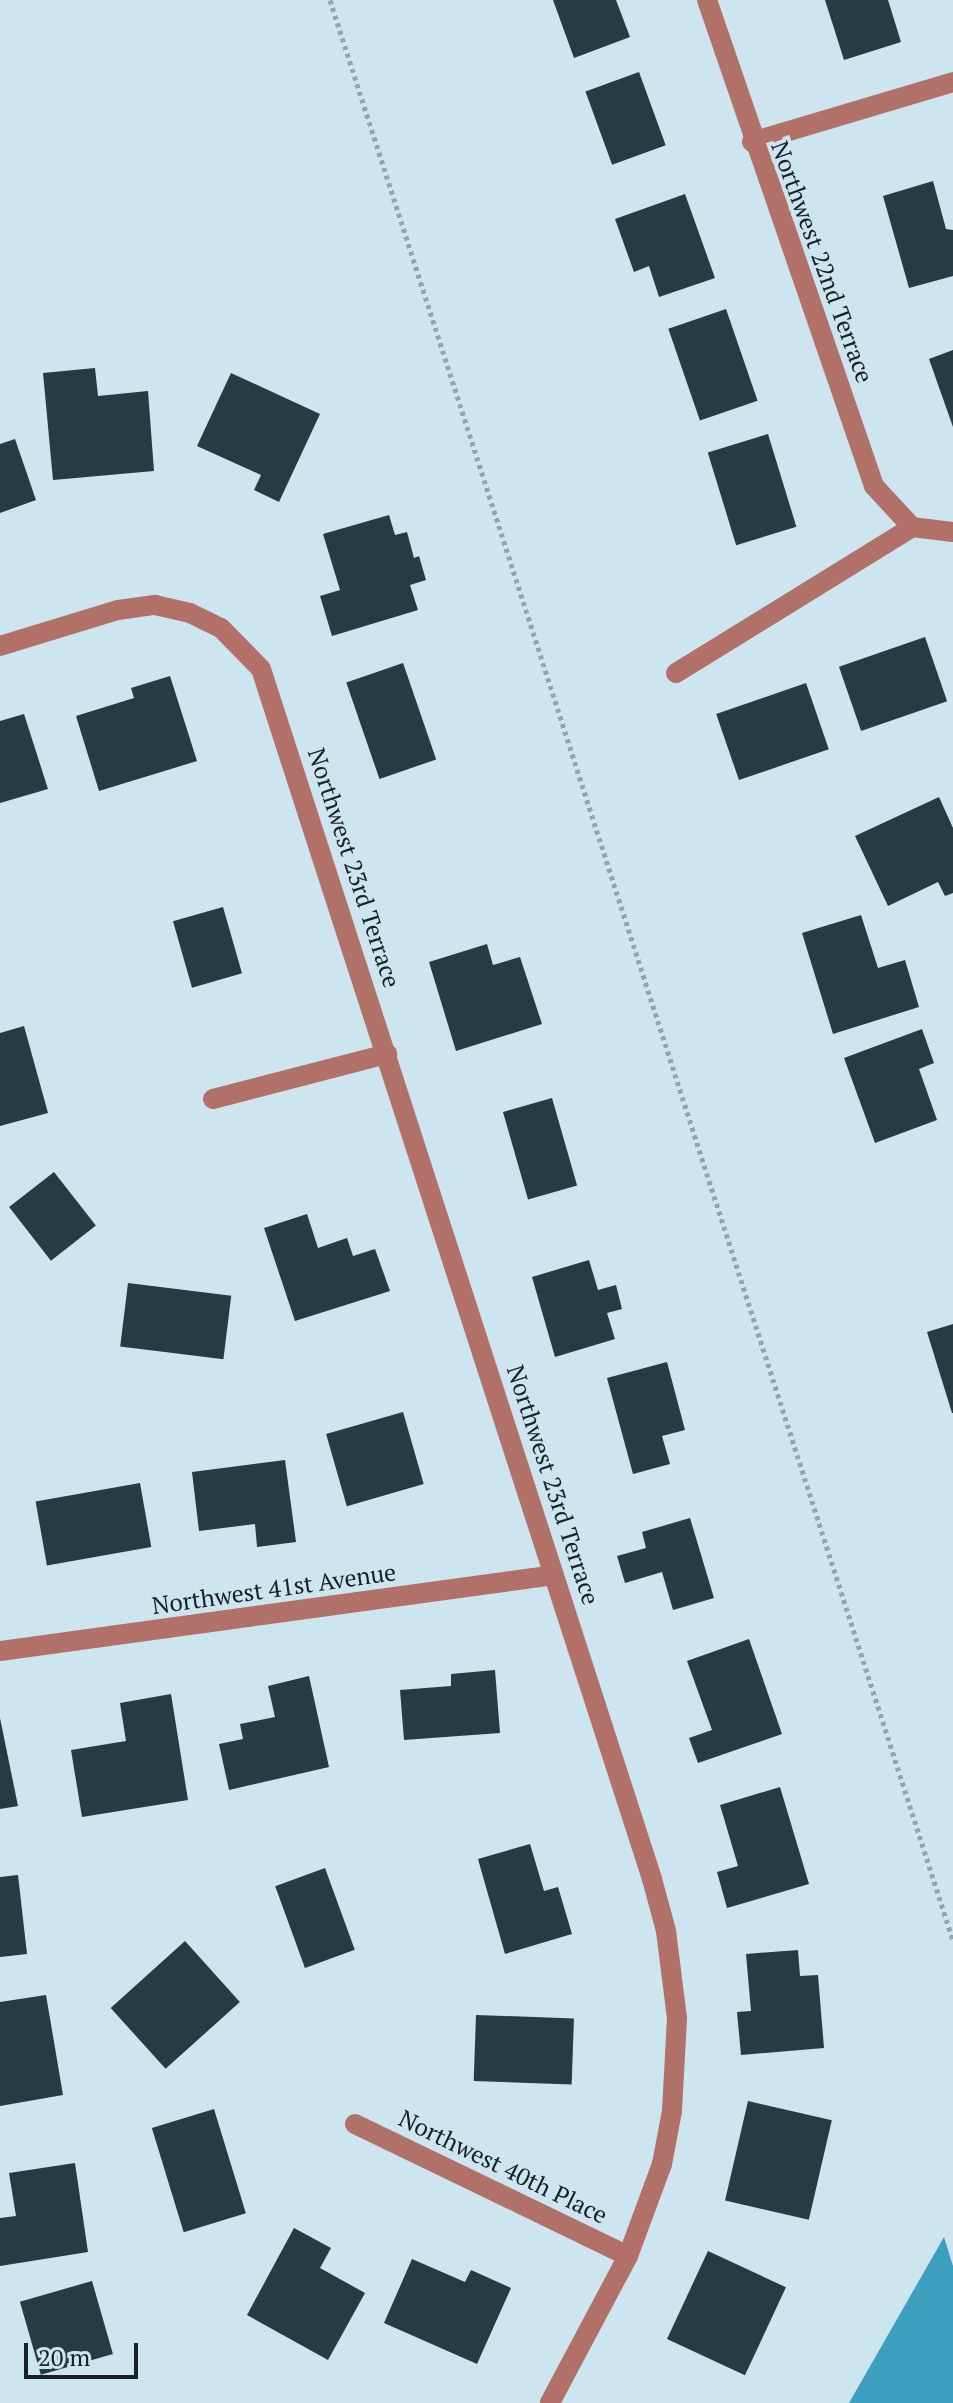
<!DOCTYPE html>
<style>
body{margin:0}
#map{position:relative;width:953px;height:2403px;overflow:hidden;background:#cce5ee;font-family:"PT Serif",serif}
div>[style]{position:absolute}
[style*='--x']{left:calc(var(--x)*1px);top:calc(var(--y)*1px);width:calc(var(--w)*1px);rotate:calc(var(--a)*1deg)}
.water>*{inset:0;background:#3c9fbe}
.building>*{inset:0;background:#263b42;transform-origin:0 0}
.path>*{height:5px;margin-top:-2.5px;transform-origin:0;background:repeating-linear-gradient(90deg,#92a5ad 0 4px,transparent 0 8px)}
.minor>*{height:20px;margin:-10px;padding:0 10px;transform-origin:10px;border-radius:10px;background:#b27168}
span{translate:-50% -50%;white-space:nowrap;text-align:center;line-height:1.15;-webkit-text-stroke:8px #cce5ee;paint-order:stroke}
.street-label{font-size:24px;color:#182125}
.scale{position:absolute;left:24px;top:2343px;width:114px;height:36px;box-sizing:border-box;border:4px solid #182125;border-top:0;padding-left:10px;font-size:24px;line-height:28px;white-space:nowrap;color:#182125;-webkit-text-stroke:6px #cce5ee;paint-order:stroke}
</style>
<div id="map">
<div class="water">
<div style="clip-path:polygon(944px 2237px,953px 2266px,953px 2403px,849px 2403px)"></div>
</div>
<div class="building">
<div style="clip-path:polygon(553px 0,616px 0,630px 37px,574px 58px)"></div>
<div style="clip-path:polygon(825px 0,888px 0,901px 42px,844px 60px)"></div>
<div style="left:639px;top:72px;width:78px;height:57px;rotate:70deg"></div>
<div style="clip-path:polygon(933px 181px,946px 229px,953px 230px,953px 276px,909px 288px,883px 196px)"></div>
<div style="clip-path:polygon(685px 194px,715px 278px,659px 297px,649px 266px,634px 272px,615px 219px)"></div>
<div style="left:726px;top:309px;width:97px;height:61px;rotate:71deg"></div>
<div style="clip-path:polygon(953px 350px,953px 427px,929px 359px)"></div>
<div style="clip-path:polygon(95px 368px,98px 396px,148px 391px,154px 471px,53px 480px,43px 373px)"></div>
<div style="clip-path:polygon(231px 373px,320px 414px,279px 502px,254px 490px,261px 475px,197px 446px)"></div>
<div style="left:768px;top:434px;width:97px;height:63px;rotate:73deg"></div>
<div style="clip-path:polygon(15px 439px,36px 500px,0 513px,0 444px)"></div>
<div style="clip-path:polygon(389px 515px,395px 535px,407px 532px,414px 558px,419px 556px,426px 580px,410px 585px,418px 610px,332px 636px,320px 596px,340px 590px,323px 534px)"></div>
<div style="left:925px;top:637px;width:68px;height:91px;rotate:71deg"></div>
<div style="left:403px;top:663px;width:102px;height:60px;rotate:71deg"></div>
<div style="clip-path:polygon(170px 676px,197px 761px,99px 791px,76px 716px,134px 698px,131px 688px)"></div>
<div style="left:806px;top:683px;width:70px;height:95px;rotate:71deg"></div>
<div style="clip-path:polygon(24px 714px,48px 789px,0 803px,0 721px)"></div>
<div style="clip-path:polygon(939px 797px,953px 828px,953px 893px,945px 896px,938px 882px,888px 906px,855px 836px)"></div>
<div style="left:223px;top:907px;width:69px;height:52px;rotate:74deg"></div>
<div style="clip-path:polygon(861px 915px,878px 968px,905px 960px,919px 1007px,833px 1034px,802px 933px)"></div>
<div style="clip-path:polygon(487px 944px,493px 965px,520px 957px,542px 1024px,456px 1051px,429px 962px)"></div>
<div style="clip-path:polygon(24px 1026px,48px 1113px,0 1126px,0 1033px)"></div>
<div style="clip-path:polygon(922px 1029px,934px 1063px,919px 1069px,937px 1120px,875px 1143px,844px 1058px)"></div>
<div style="left:552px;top:1098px;width:91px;height:51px;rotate:74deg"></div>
<div style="left:54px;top:1172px;width:68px;height:57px;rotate:52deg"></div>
<div style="clip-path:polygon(307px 1214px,318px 1248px,347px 1238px,353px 1256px,375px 1249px,390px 1291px,295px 1321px,264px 1228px)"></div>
<div style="clip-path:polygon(589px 1260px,598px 1290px,616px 1285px,622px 1309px,607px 1313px,615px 1339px,555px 1357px,532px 1277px)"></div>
<div style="left:128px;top:1283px;width:104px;height:64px;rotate:7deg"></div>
<div style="clip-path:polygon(953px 1324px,953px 1413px,952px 1413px,927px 1332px)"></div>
<div style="clip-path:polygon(667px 1362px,685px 1430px,662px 1436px,670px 1464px,633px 1474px,607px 1378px)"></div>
<div style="left:403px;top:1412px;width:75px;height:80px;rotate:74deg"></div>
<div style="clip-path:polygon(285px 1460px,296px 1542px,257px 1547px,255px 1524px,199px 1531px,192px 1472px)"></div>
<div style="left:140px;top:1483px;width:65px;height:106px;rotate:80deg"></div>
<div style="clip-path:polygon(690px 1518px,714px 1598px,673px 1610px,662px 1572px,625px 1583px,617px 1556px,646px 1548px,642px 1532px)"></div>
<div style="clip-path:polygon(749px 1639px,782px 1734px,698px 1763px,689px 1738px,712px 1730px,687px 1661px)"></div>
<div style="clip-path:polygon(495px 1670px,500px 1733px,404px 1740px,400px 1690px,451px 1686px,451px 1674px)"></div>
<div style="clip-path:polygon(309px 1676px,329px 1767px,229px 1790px,219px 1744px,243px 1739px,240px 1724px,275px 1717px,268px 1686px)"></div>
<div style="clip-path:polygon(171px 1694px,188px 1800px,82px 1817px,71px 1750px,126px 1741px,120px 1703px)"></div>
<div style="clip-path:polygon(0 1718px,18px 1806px,0 1809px)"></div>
<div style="clip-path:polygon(780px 1787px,809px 1884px,727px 1908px,717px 1872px,738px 1866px,720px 1805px)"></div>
<div style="clip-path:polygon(530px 1844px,544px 1891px,558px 1887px,572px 1934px,505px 1954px,478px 1859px)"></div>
<div style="left:325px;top:1868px;width:87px;height:53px;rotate:70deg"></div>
<div style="clip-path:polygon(18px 1875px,27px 1954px,0 1957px,0 1877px)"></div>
<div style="left:185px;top:1941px;width:82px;height:100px;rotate:48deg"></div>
<div style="clip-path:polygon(798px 1950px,800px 1976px,818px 1975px,824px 2048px,741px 2055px,737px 2012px,751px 2011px,746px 1954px)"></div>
<div style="clip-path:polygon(46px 1995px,63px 2095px,0 2106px,0 2002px)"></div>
<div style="left:476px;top:2015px;width:98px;height:66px;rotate:2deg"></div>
<div style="left:748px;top:2101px;width:86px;height:102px;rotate:13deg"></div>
<div style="left:214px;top:2109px;width:109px;height:65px;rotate:73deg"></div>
<div style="clip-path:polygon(75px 2163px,88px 2252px,0 2266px,0 2218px,16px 2216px,9px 2173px)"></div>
<div style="clip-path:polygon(294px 2228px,331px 2248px,320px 2268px,365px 2293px,328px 2360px,247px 2315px)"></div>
<div style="left:708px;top:2251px;width:86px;height:97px;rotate:25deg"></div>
<div style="clip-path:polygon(412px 2259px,465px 2282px,471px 2270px,511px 2288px,477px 2364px,384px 2323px)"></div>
<div style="left:92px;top:2281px;width:76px;height:75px;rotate:74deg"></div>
</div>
<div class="path">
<div style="--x:330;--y:0;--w:2038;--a:72.2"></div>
</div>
<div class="minor">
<div style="--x:707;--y:0;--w:514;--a:71.04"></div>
<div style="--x:874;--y:486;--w:56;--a:47.2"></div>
<div style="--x:912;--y:527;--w:41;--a:7"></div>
<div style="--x:752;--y:142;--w:210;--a:-16.6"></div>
<div style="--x:0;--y:646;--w:123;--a:-17"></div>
<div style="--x:118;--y:610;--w:37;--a:-8"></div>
<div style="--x:155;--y:605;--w:36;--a:13"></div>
<div style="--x:190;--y:613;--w:34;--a:26"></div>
<div style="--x:221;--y:628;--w:57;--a:45.7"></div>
<div style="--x:261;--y:669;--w:1272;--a:72.09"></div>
<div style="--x:652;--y:1879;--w:54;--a:74.9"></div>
<div style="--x:666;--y:1931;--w:88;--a:82.8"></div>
<div style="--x:677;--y:2018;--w:93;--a:93.1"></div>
<div style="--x:672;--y:2111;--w:54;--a:100.7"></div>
<div style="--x:662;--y:2164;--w:98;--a:110.3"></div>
<div style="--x:628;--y:2256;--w:166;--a:118"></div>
<div style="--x:676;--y:673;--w:278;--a:-31.7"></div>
<div style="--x:213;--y:1099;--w:180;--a:-14.5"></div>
<div style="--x:0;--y:1651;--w:559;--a:-7.81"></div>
<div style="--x:355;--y:2124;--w:303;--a:25.8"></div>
</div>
<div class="street-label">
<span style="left:822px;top:262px;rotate:70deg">Northwest 22nd Terrace</span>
<span style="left:354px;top:868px;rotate:72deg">Northwest 23rd Terrace</span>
<span style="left:553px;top:1485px;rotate:72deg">Northwest 23rd Terrace</span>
<span style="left:274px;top:1589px;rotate:-8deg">Northwest 41st Avenue</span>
<span style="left:503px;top:2167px;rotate:26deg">Northwest 40th Place</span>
</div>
<div class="scale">20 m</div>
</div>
